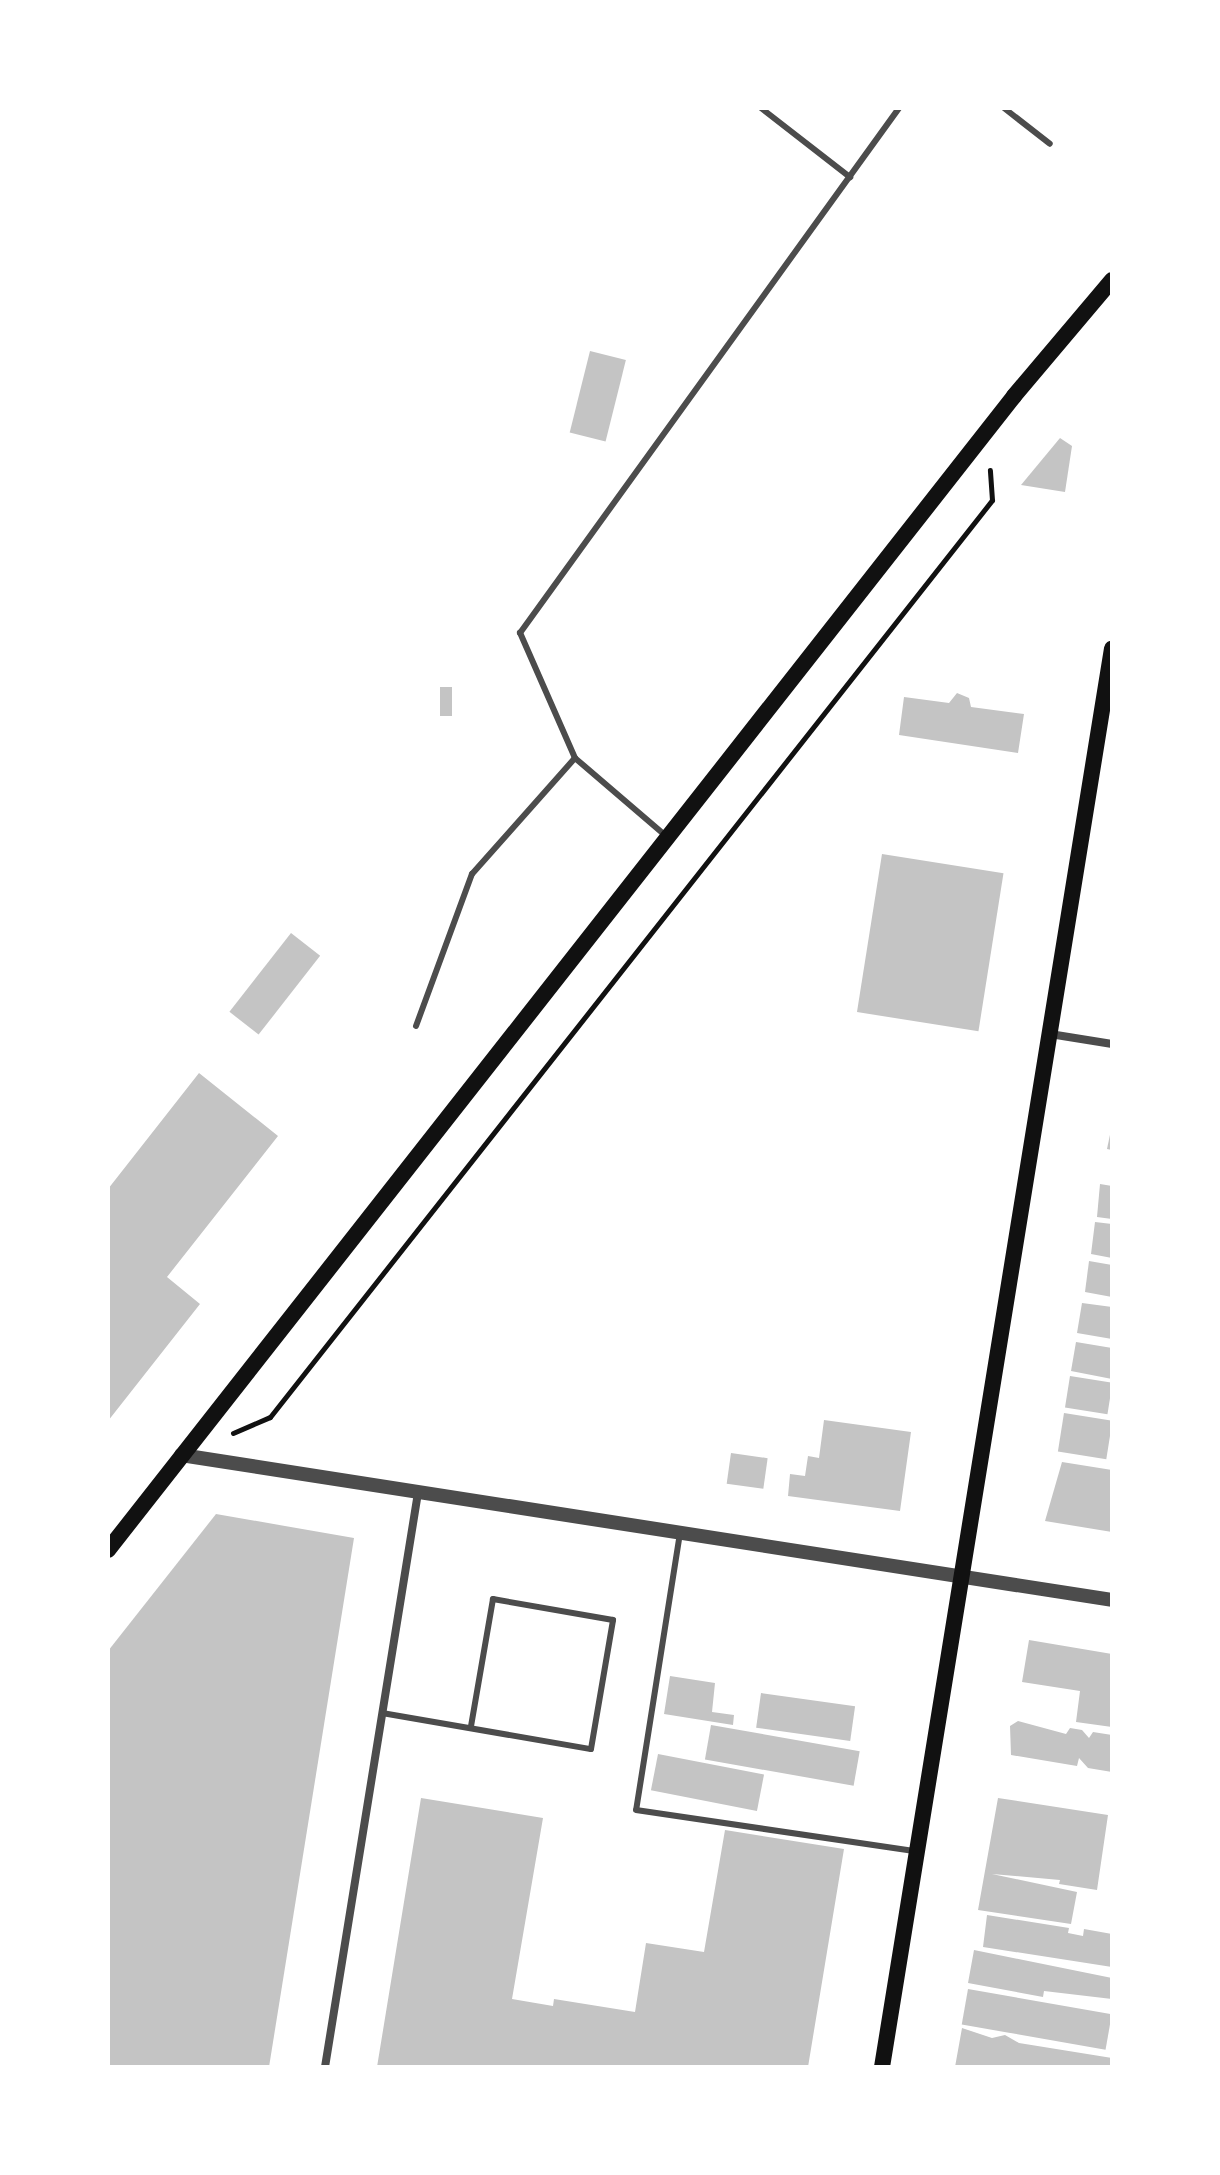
<!DOCTYPE html>
<style>
body{margin:0}
#map{position:relative;width:1220px;height:2175px;overflow:hidden;background:#fff;font-family:Quicksand,sans-serif}
div>[style]{position:absolute}
[style*='--x']{left:calc(var(--x)*1px);top:calc(var(--y)*1px);width:calc(var(--w)*1px);rotate:calc(var(--a)*1deg)}
.building>*{inset:0;background:#c4c4c4;transform-origin:0 0}
.path>*{height:5px;margin:-2.5px;padding:0 2.5px;transform-origin:2.5px;border-radius:2.5px;background:#111}
.service>*{height:6px;margin:-3px;padding:0 3px;transform-origin:3px;border-radius:3px;background:#4c4c4c}
.minor>*{height:8px;margin:-4px;padding:0 4px;transform-origin:4px;border-radius:4px;background:#4c4c4c}
.tertiary>*{height:14px;margin:-7px;padding:0 7px;transform-origin:7px;border-radius:7px;background:#4c4c4c}
.secondary>*{height:16px;margin:-8px;padding:0 8px;transform-origin:8px;border-radius:8px;background:#111}
span{translate:-50% -50%;white-space:nowrap;text-align:center;line-height:1.15;-webkit-text-stroke:8px #fff;paint-order:stroke}
.frame{position:absolute;inset:0;border:110px solid #fff;pointer-events:none}
</style>
<div id="map">
<div class="building">
<div style="left:590px;top:351px;width:37px;height:84px;rotate:14deg"></div>
<div style="clip-path:polygon(1060px 438px,1072px 446px,1065px 492px,1021px 485px)"></div>
<div style="left:440px;top:687px;width:12px;height:29px"></div>
<div style="clip-path:polygon(957px 693px,969px 698px,971px 707px,1024px 714px,1018px 753px,899px 735px,904px 697px,949px 703px)"></div>
<div style="left:882px;top:854px;width:123px;height:160px;rotate:9deg"></div>
<div style="left:291px;top:933px;width:37px;height:100px;rotate:38deg"></div>
<div style="clip-path:polygon(199px 1073px,278px 1136px,167px 1277px,200px 1304px,108px 1421px,108px 1189px)"></div>
<div style="clip-path:polygon(1111px 1130px,1112px 1130px,1112px 1150px,1107px 1149px)"></div>
<div style="clip-path:polygon(1100px 1184px,1112px 1186px,1112px 1219px,1097px 1217px)"></div>
<div style="clip-path:polygon(1095px 1222px,1112px 1224px,1112px 1258px,1091px 1254px)"></div>
<div style="clip-path:polygon(1089px 1261px,1112px 1265px,1112px 1297px,1085px 1292px)"></div>
<div style="clip-path:polygon(1082px 1303px,1112px 1307px,1112px 1339px,1077px 1333px)"></div>
<div style="clip-path:polygon(1076px 1342px,1112px 1348px,1112px 1379px,1071px 1371px)"></div>
<div style="left:1070px;top:1376px;width:43px;height:32px;rotate:9deg"></div>
<div style="left:1064px;top:1413px;width:49px;height:39px;rotate:9deg"></div>
<div style="clip-path:polygon(824px 1420px,911px 1432px,900px 1511px,788px 1496px,790px 1474px,805px 1476px,808px 1456px,819px 1458px)"></div>
<div style="left:731px;top:1453px;width:37px;height:31px;rotate:8deg"></div>
<div style="clip-path:polygon(1062px 1462px,1112px 1470px,1112px 1532px,1045px 1521px)"></div>
<div style="clip-path:polygon(216px 1514px,354px 1538px,269px 2067px,108px 2067px,108px 1651px)"></div>
<div style="clip-path:polygon(1029px 1640px,1112px 1654px,1112px 1727px,1076px 1722px,1080px 1691px,1022px 1682px)"></div>
<div style="clip-path:polygon(670px 1676px,715px 1683px,712px 1712px,734px 1715px,733px 1725px,664px 1714px)"></div>
<div style="left:761px;top:1693px;width:95px;height:35px;rotate:8deg"></div>
<div style="clip-path:polygon(1018px 1721px,1066px 1734px,1070px 1728px,1082px 1730px,1089px 1738px,1093px 1732px,1112px 1735px,1112px 1772px,1088px 1768px,1079px 1758px,1077px 1766px,1011px 1755px,1010px 1726px)"></div>
<div style="left:711px;top:1725px;width:151px;height:35px;rotate:10deg"></div>
<div style="left:658px;top:1754px;width:108px;height:37px;rotate:11deg"></div>
<div style="clip-path:polygon(421px 1798px,543px 1818px,512px 1999px,553px 2006px,554px 1999px,635px 2012px,646px 1943px,704px 1952px,725px 1830px,844px 1849px,808px 2067px,377px 2067px)"></div>
<div style="clip-path:polygon(998px 1798px,1108px 1815px,1097px 1890px,1059px 1884px,1060px 1880px,992px 1874px,1077px 1892px,1071px 1924px,978px 1910px)"></div>
<div style="clip-path:polygon(987px 1915px,1069px 1928px,1068px 1933px,1083px 1936px,1084px 1929px,1112px 1934px,1112px 1967px,983px 1947px)"></div>
<div style="clip-path:polygon(974px 1950px,1112px 1978px,1112px 1999px,1044px 1991px,1043px 1997px,968px 1983px)"></div>
<div style="left:968px;top:1989px;width:146px;height:36px;rotate:10deg"></div>
<div style="clip-path:polygon(962px 2028px,992px 2038px,1005px 2035px,1019px 2043px,1112px 2058px,1112px 2067px,955px 2067px)"></div>
</div>
<div class="path">
<div style="--x:233;--y:1433;--w:40;--a:-23.4"></div>
<div style="--x:270;--y:1417;--w:1167;--a:-51.78"></div>
<div style="--x:992;--y:500;--w:30;--a:-94"></div>
</div>
<div class="service">
<div style="--x:761;--y:108;--w:113;--a:37.8"></div>
<div style="--x:1004;--y:108;--w:58;--a:38"></div>
<div style="--x:666;--y:836;--w:120;--a:-139.4"></div>
<div style="--x:575;--y:758;--w:137;--a:-113.7"></div>
<div style="--x:520;--y:633;--w:648;--a:-54.17"></div>
<div style="--x:416;--y:1026;--w:162;--a:-69.8"></div>
<div style="--x:472;--y:874;--w:155;--a:-48.4"></div>
<div style="--x:680;--y:1533;--w:280;--a:99"></div>
<div style="--x:636;--y:1810;--w:281;--a:8.4"></div>
<div style="--x:382;--y:1713;--w:212;--a:9.8"></div>
<div style="--x:591;--y:1749;--w:131;--a:-80.3"></div>
<div style="--x:613;--y:1620;--w:122;--a:-170.1"></div>
<div style="--x:493;--y:1599;--w:130;--a:99.8"></div>
</div>
<div class="minor">
<div style="--x:1050;--y:1034;--w:63;--a:9.2"></div>
<div style="--x:325;--y:2067;--w:581;--a:-80.8"></div>
</div>
<div class="tertiary">
<div style="--x:181;--y:1455;--w:942;--a:8.85"></div>
</div>
<div class="secondary">
<div style="--x:108;--y:1550;--w:1467;--a:-51.86"></div>
<div style="--x:1014;--y:396;--w:152;--a:-49.8"></div>
<div style="--x:882;--y:2067;--w:1437;--a:-80.79"></div>
</div>
<div class="frame"></div>
</div>
